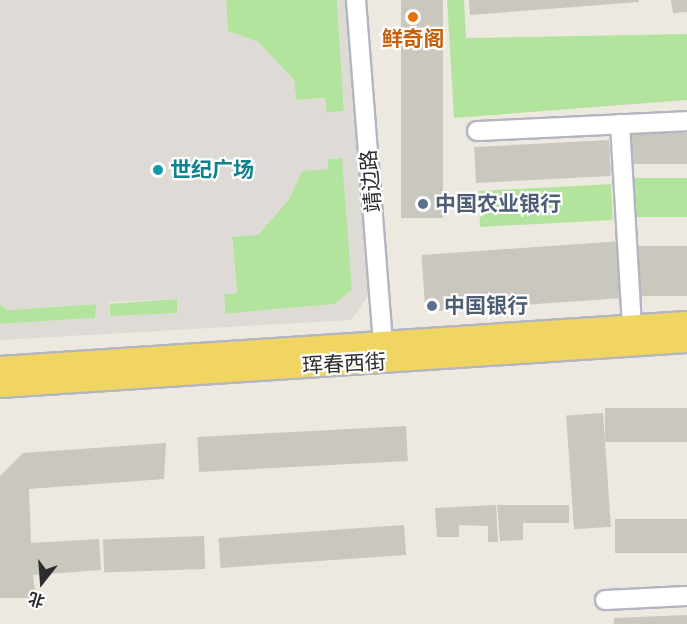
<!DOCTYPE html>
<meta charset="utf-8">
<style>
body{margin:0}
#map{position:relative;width:687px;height:624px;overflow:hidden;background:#eee9e0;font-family:"DejaVu Sans","Noto Sans SC",sans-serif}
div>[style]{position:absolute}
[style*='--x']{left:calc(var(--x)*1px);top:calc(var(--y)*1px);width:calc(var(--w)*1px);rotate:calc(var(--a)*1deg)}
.green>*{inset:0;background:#b2e49d;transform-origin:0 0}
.plaza>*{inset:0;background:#dedbd7}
.building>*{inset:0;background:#cac7be;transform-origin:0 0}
.roads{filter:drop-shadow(2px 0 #b3b5c0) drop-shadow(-2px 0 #b3b5c0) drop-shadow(0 2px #b3b5c0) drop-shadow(0 -2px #b3b5c0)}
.minor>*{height:18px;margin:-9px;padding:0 9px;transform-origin:9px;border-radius:9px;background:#fff}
.major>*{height:22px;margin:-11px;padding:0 11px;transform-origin:11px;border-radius:11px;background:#f1d562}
.dots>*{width:16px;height:16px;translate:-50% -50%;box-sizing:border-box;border:3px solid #fff;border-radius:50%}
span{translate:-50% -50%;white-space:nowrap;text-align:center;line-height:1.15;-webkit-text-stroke:4.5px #fff;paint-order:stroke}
.food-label{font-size:21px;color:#c56008;font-weight:700}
.culture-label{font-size:21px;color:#0d838f;font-weight:700}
.left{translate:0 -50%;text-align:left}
.street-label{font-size:21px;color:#2d2d2d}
.service-label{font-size:21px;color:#4e5e75;font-weight:700}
.north{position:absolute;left:12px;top:552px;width:60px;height:60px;-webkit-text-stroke:4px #fff;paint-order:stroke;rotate:197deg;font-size:16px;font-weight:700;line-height:24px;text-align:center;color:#2d2d2d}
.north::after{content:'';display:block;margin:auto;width:21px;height:27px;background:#2d2d2d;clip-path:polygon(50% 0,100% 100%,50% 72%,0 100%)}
</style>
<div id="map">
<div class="green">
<div style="clip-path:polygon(226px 0,337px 0,344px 111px,326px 113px,325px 98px,296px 100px,294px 80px,258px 42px,228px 31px)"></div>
<div style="clip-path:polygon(447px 0,464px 0,466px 38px,687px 34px,687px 100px,454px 118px)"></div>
<div style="clip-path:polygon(343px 158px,352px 290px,335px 304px,225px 314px,224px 294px,237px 292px,232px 237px,288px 201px,302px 170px,328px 169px,327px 159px)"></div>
<div style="left:687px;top:178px;width:39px;height:53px;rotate:90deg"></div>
<div style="left:611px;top:184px;width:36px;height:133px;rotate:87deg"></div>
<div style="left:177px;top:299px;width:14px;height:68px;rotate:86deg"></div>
<div style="clip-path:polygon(0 304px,7px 310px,96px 304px,96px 318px,0 324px)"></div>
</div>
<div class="plaza">
<div style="clip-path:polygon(evenodd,0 0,226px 0,228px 31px,258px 42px,294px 80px,296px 100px,325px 98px,327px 113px,344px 111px,337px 0,347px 0,369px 295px,351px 320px,0 340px,0 324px,95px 318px,96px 304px,7px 310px,0 304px,0 0,342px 158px,352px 290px,334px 304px,225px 314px,224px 294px,237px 293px,232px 237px,258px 235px,288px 201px,302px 171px,328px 169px,328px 159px,342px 158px,0 0,177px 299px,177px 313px,109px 316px,109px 302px,177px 299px)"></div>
</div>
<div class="building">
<div style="left:401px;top:0;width:42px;height:218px"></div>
<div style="clip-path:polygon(469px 0,639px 0,639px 2px,470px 15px)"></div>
<div style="clip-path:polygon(671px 0,687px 0,687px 12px,673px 13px)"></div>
<div style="left:687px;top:133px;width:31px;height:61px;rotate:90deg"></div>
<div style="left:609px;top:140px;width:36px;height:135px;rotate:87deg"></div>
<div style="left:622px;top:241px;width:57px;height:201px;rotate:86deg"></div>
<div style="left:687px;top:246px;width:50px;height:52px;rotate:90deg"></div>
<div style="left:687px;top:408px;width:34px;height:82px;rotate:90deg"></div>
<div style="left:603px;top:413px;width:114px;height:37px;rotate:86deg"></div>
<div style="left:406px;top:426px;width:35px;height:209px;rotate:87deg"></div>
<div style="clip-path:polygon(166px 443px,164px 479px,29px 489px,31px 543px,99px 539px,101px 570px,33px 575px,36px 598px,0 598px,0 476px,23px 453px)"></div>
<div style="clip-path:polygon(496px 505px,498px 542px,488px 542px,488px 526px,459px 525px,459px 537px,437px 537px,435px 508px)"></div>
<div style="clip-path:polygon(497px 505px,569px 505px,569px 523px,523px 523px,523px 540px,500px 541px)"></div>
<div style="left:687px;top:519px;width:34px;height:72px;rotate:90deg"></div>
<div style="left:404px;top:525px;width:30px;height:186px;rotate:86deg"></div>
<div style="left:204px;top:536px;width:33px;height:101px;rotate:88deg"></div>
<div style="clip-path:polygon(687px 615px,687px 624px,614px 624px,614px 618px)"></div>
</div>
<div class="roads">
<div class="minor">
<div style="--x:356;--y:0;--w:355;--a:85.5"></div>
<div style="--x:620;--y:124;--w:203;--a:86.6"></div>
<div style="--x:477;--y:131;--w:210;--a:-2.7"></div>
<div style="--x:605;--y:600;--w:82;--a:-2.8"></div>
</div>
<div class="major">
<div style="--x:0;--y:368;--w:688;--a:-3.75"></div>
<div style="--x:0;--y:386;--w:688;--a:-3.75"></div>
</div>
</div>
<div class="dots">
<div style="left:413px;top:17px;background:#e8710a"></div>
<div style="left:158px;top:170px;background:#0f9aa8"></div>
<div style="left:423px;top:204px;background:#5c6f8a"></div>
<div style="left:432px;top:306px;background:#5c6f8a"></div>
</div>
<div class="food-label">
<span style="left:413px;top:39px">鲜奇阁</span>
</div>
<div class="culture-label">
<span class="left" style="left:170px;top:170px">世纪广场</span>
</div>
<div class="street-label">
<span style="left:371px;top:181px;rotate:-95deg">靖边路</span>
<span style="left:344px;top:364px;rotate:-3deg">珲春西街</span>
</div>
<div class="service-label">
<span class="left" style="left:435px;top:204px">中国农业银行</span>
<span class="left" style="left:444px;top:306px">中国银行</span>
</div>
<div class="north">北</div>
</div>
